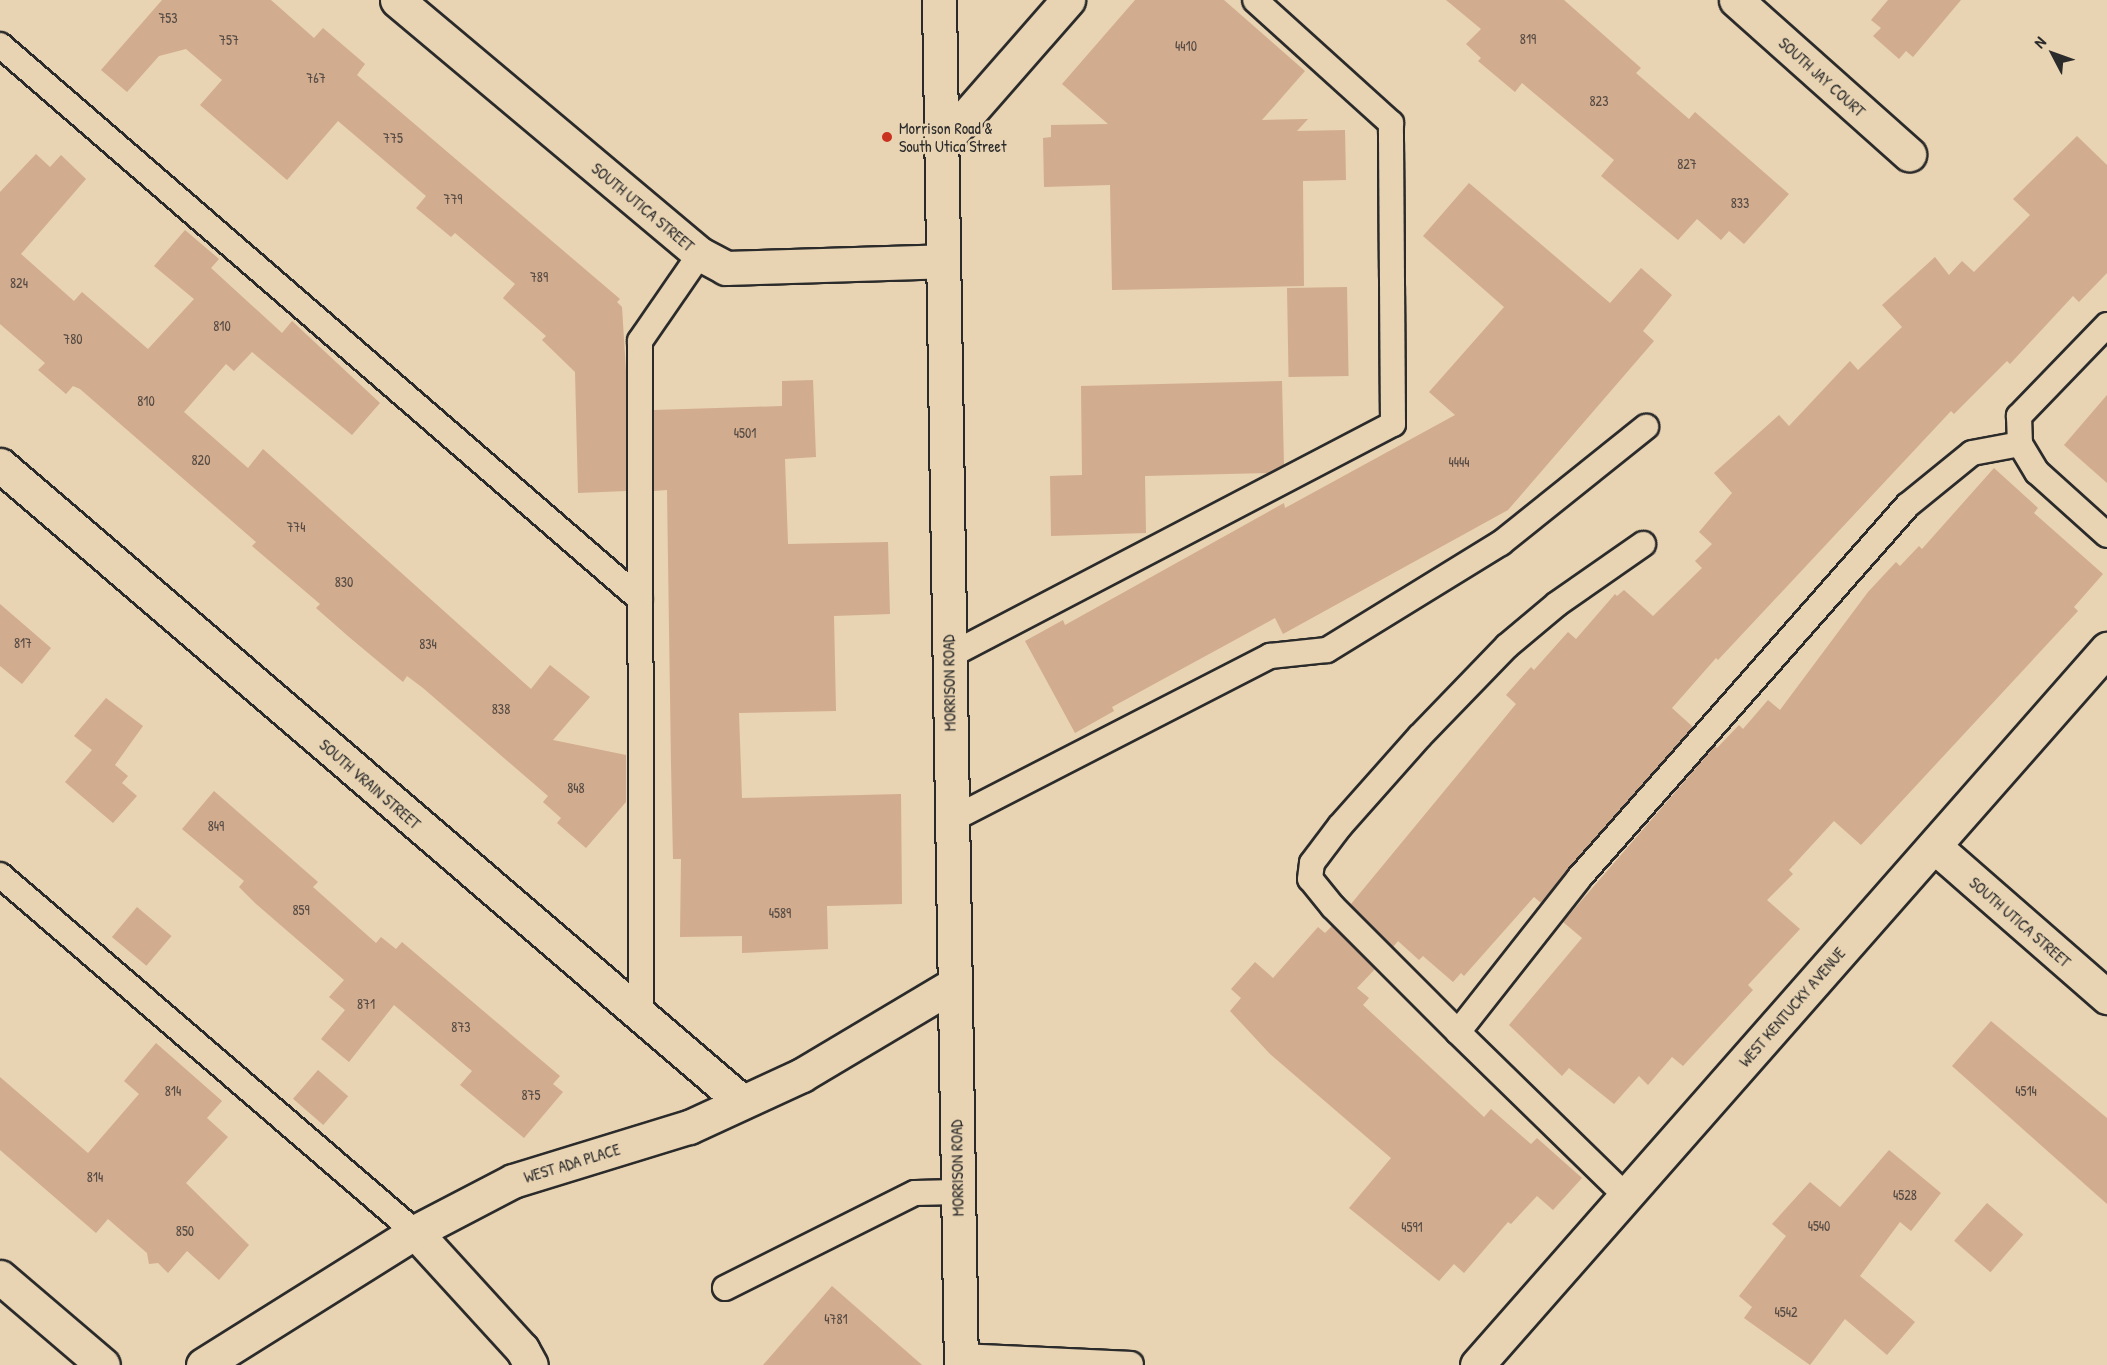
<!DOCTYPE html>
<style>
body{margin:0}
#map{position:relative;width:2107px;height:1365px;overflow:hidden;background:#e8d3b2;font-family:"Patrick Hand",sans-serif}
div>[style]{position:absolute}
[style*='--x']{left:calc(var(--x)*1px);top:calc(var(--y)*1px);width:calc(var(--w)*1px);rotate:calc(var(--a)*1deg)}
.building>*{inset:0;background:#d2ac8e;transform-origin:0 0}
.roads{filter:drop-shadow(2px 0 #2b2b2b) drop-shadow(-2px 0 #2b2b2b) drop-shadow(0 2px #2b2b2b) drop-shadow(0 -2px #2b2b2b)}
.service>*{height:24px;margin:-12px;padding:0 12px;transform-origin:12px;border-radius:12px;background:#e8d3b2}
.minor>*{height:33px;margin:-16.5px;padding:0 16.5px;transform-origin:16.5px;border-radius:16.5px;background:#e8d3b2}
.tertiary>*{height:33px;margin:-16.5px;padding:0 16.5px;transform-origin:16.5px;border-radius:16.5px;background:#e8d3b2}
.secondary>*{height:33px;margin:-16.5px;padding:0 16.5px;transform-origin:16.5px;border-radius:16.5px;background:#e8d3b2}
.dots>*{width:16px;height:16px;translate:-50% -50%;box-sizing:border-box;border:3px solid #e8d3b2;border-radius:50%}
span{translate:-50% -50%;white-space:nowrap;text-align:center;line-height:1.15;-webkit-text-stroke:5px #e8d3b2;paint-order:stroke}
.number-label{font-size:14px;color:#554b44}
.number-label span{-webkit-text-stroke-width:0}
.street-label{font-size:16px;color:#2b2b2b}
.poi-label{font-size:16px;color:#2b2b2b}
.left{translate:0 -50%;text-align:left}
.north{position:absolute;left:2023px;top:24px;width:60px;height:60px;-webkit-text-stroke:4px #e8d3b2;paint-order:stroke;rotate:311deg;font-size:16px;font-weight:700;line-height:24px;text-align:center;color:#2b2b2b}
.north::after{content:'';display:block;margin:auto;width:21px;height:27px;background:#2b2b2b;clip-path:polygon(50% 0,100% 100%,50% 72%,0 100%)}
</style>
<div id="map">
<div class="building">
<div style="clip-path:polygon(162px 0,271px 0,314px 38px,323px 28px,365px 64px,357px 75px,620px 299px,617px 302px,622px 307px,626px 371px,626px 491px,578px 493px,575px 372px,542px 340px,546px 336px,503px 298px,515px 284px,455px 233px,451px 237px,416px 208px,426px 196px,338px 121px,287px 180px,200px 105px,222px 80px,186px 49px,159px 56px,127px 92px,101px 70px)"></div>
<div style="clip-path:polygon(1135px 0,1224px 0,1305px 71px,1262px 120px,1308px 119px,1297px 131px,1345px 130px,1346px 180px,1303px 181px,1304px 286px,1112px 290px,1110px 185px,1044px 187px,1043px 138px,1051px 137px,1051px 125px,1108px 124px,1062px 84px)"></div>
<div style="clip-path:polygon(1446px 0,1564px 0,1641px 68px,1636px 73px,1689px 119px,1695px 112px,1789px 194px,1744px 244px,1729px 231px,1721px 240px,1697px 219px,1678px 240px,1601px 176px,1614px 160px,1522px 83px,1515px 92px,1478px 61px,1481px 58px,1466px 44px,1481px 29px)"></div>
<div style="clip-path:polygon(1888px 0,1961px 0,1913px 57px,1906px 51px,1899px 59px,1873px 36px,1881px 28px,1871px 20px)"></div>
<div style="clip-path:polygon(2077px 136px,2107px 165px,2107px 273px,2079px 302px,2073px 296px,2010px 364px,2007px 361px,1954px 414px,1951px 411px,1718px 660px,1716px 658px,1672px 708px,1693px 727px,1541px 903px,1534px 897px,1464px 976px,1461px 973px,1453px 982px,1423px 956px,1419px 960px,1398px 941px,1393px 947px,1351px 904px,1516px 704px,1506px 695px,1531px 667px,1534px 670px,1568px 632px,1576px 639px,1615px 594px,1617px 596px,1624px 590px,1653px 616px,1702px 568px,1695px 561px,1712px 544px,1699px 532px,1732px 493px,1714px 473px,1779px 415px,1789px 426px,1850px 361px,1858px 370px,1902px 327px,1882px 305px,1935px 257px,1949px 275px,1962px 261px,1974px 272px,2030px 215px,2013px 199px)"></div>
<div style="clip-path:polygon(36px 154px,50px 167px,61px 155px,86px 179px,21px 254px,74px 301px,82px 292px,148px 349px,194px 299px,154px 266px,185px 230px,219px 259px,211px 268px,282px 333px,292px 321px,380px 403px,352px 435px,252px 352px,234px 371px,226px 364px,184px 412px,248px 468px,263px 449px,531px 689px,550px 665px,590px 697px,553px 740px,626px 755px,626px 802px,586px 848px,557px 823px,561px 818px,543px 802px,548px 796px,423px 688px,407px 676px,403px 682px,349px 637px,316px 608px,320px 604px,252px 546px,256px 542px,80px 389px,73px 386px,66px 394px,38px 370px,45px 363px,0 324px,0 192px)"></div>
<div style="clip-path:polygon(1469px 183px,1610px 303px,1641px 268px,1672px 295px,1643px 331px,1654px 341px,1508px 510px,1283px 634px,1275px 618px,1112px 707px,1114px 711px,1075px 733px,1025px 641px,1063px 620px,1065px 625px,1284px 503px,1285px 508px,1455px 415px,1429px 392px,1504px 307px,1423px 236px)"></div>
<div style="left:1347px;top:287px;width:89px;height:60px;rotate:89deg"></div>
<div style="clip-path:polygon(813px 380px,816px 457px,785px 459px,788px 544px,888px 542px,890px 614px,834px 616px,836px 711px,739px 713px,742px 798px,901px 794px,902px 904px,827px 906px,828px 949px,742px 953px,742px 936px,680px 937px,681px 859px,673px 859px,671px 764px,667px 490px,654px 491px,654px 410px,782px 406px,782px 381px)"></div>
<div style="clip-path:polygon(1282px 381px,1284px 465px,1268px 473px,1145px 476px,1146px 533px,1051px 536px,1050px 476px,1082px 475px,1081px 386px)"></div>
<div style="clip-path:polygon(2107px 395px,2107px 483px,2064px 445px)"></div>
<div style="clip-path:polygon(1994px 468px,2038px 508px,2034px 513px,2103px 574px,2074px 607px,2078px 611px,1861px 845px,1834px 821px,1789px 870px,1793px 874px,1767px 900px,1800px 929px,1748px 985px,1753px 990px,1683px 1066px,1672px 1057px,1648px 1085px,1639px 1076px,1614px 1104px,1569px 1068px,1562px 1076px,1509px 1025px,1582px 938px,1563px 922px,1715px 746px,1717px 748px,1739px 725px,1743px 729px,1768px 700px,1780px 710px,1868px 592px,1896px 562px,1900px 566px,1919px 546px,1922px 549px)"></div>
<div style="clip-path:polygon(0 604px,51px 648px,22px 684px,0 666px)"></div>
<div style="clip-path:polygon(106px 698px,143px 726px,115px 765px,128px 776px,122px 783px,137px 796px,113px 823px,65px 782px,92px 750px,74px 736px)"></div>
<div style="clip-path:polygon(214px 791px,318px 882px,313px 887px,376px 943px,381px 937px,396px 949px,402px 942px,560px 1076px,553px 1084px,563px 1092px,524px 1138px,460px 1085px,472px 1071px,394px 1005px,349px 1062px,321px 1039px,345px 1010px,329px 997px,344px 980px,255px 903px,239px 887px,244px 881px,182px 829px)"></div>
<div style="left:137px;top:907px;width:45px;height:39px;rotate:40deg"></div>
<div style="clip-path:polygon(1332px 926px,1375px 969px,1357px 988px,1369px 998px,1363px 1005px,1484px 1117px,1491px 1109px,1531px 1144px,1537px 1138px,1582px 1178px,1553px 1210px,1537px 1196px,1511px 1224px,1508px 1222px,1464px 1273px,1454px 1264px,1439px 1281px,1349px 1208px,1391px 1158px,1270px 1054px,1230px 1011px,1241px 998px,1231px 989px,1255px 962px,1273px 978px,1318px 927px,1325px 933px)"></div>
<div style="clip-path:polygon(1991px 1021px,2107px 1118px,2107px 1204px,1952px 1066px)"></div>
<div style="clip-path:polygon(156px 1043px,222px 1101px,207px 1118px,228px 1137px,186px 1183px,249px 1245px,219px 1280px,187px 1251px,168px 1273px,158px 1263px,149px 1264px,147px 1253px,108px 1219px,96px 1233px,0 1150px,0 1077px,88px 1153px,139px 1094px,124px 1081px)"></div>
<div style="left:318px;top:1070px;width:40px;height:38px;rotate:41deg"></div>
<div style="clip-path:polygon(1889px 1150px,1941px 1193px,1911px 1231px,1900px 1222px,1860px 1276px,1915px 1322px,1887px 1355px,1845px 1319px,1810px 1365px,1744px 1318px,1752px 1307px,1739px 1296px,1786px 1236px,1772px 1224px,1810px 1182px,1840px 1207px)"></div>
<div style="left:1987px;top:1203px;width:48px;height:50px;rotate:41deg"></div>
<div style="clip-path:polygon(832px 1286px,922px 1365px,763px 1365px)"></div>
</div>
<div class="roads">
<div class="service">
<div style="--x:0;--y:45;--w:846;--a:40.88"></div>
<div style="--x:2107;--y:325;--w:127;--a:134"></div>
<div style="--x:2019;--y:416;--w:28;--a:88"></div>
<div style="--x:2020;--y:444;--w:33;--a:59"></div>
<div style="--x:2037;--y:472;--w:94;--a:42"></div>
<div style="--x:949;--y:656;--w:501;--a:-27.59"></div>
<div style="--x:1393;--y:424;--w:301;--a:-90.4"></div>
<div style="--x:1391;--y:123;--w:183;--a:-137.9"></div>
<div style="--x:951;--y:820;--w:359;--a:-27.2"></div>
<div style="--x:1270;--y:656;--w:57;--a:-6"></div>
<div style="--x:1327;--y:650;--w:204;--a:-31.6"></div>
<div style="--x:1501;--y:543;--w:186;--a:-38.7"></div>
<div style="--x:0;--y:875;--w:547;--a:40.7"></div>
<div style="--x:641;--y:1017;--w:676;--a:-90.08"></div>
<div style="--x:640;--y:341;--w:106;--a:-55.4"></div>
<div style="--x:1458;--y:1032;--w:177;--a:-135"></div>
<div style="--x:1333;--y:907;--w:36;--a:-129"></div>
<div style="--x:1310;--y:879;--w:16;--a:-83"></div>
<div style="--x:1312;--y:863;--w:46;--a:-52.9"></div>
<div style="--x:1340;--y:826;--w:120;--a:-48.4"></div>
<div style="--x:1420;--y:736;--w:125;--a:-46"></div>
<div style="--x:1507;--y:646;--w:65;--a:-40"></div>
<div style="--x:1557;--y:604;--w:105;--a:-34.9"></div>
<div style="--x:1626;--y:1196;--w:235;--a:-135.7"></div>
<div style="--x:1458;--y:1032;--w:196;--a:-51.8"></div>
<div style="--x:1579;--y:878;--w:497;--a:-48.6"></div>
<div style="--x:1908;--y:505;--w:82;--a:-39.1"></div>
<div style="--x:1972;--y:453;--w:49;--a:-10.6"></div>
<div style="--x:725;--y:1288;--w:212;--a:-26.6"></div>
<div style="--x:915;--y:1193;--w:42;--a:-1.4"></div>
<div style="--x:961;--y:1356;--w:170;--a:2.7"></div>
</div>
<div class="minor">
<div style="--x:397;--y:0;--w:395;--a:40"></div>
<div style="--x:700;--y:254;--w:30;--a:28"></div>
<div style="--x:726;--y:268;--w:217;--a:-1.8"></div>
<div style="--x:1736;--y:0;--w:232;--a:41.7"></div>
<div style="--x:941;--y:145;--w:193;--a:-48.8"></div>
<div style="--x:0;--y:465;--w:977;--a:40.64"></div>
<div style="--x:1934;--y:846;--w:230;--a:41.1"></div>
<div style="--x:415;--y:1232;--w:159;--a:47.6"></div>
<div style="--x:522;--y:1349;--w:18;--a:61"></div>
<div style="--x:0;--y:1277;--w:135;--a:40.5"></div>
<div style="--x:203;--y:1365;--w:250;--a:-32.1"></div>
<div style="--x:415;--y:1232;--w:110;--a:-27.5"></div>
<div style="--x:513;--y:1181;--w:184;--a:-17.1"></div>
<div style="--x:689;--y:1127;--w:124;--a:-24.7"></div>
<div style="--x:802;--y:1075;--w:176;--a:-30.8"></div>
</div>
<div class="tertiary">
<div style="--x:1477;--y:1365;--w:954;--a:-48.66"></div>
</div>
<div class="secondary">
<div style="--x:939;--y:0;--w:1365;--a:89.08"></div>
</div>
</div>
<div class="dots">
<div style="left:887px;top:137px;background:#c8321e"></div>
</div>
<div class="number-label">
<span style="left:168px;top:18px">753</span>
<span style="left:1528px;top:39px">819</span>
<span style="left:229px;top:40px">757</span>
<span style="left:1186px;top:46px">4410</span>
<span style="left:316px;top:78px">767</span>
<span style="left:1599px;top:101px">823</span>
<span style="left:393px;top:138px">775</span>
<span style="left:1687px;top:164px">827</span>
<span style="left:453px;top:199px">779</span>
<span style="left:1740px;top:203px">833</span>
<span style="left:539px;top:277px">789</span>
<span style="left:19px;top:283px">824</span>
<span style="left:222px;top:326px">810</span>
<span style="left:73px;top:339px">780</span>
<span style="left:146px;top:401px">810</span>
<span style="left:745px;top:433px">4501</span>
<span style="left:201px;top:460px">820</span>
<span style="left:1459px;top:462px">4444</span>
<span style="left:296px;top:527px">774</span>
<span style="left:344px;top:582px">830</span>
<span style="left:23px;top:643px">817</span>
<span style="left:428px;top:644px">834</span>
<span style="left:501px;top:709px">838</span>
<span style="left:576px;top:788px">848</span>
<span style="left:216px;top:826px">849</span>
<span style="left:301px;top:910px">859</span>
<span style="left:780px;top:913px">4589</span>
<span style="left:366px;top:1004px">871</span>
<span style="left:461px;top:1027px">873</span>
<span style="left:173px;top:1091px">814</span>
<span style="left:2026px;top:1091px">4514</span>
<span style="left:531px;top:1095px">875</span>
<span style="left:95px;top:1177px">814</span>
<span style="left:1905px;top:1195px">4528</span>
<span style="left:1819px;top:1226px">4540</span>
<span style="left:1412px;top:1227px">4591</span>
<span style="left:185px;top:1231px">850</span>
<span style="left:1786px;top:1312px">4542</span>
<span style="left:836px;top:1319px">4781</span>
</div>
<div class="street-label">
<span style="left:1822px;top:77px;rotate:42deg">SOUTH JAY COURT</span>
<span style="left:643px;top:207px;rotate:40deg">SOUTH UTICA STREET</span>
<span style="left:949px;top:683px;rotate:-91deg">MORRISON ROAD</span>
<span style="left:370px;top:784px;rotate:41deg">SOUTH VRAIN STREET</span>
<span style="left:2020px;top:922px;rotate:41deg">SOUTH UTICA STREET</span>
<span style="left:1792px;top:1007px;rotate:-49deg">WEST KENTUCKY AVENUE</span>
<span style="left:572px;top:1163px;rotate:-17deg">WEST ADA PLACE</span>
<span style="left:957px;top:1168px;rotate:-91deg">MORRISON ROAD</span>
</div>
<div class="poi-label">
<span class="left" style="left:899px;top:137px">Morrison Road &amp;<br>South Utica Street</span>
</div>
<div class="north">N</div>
</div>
